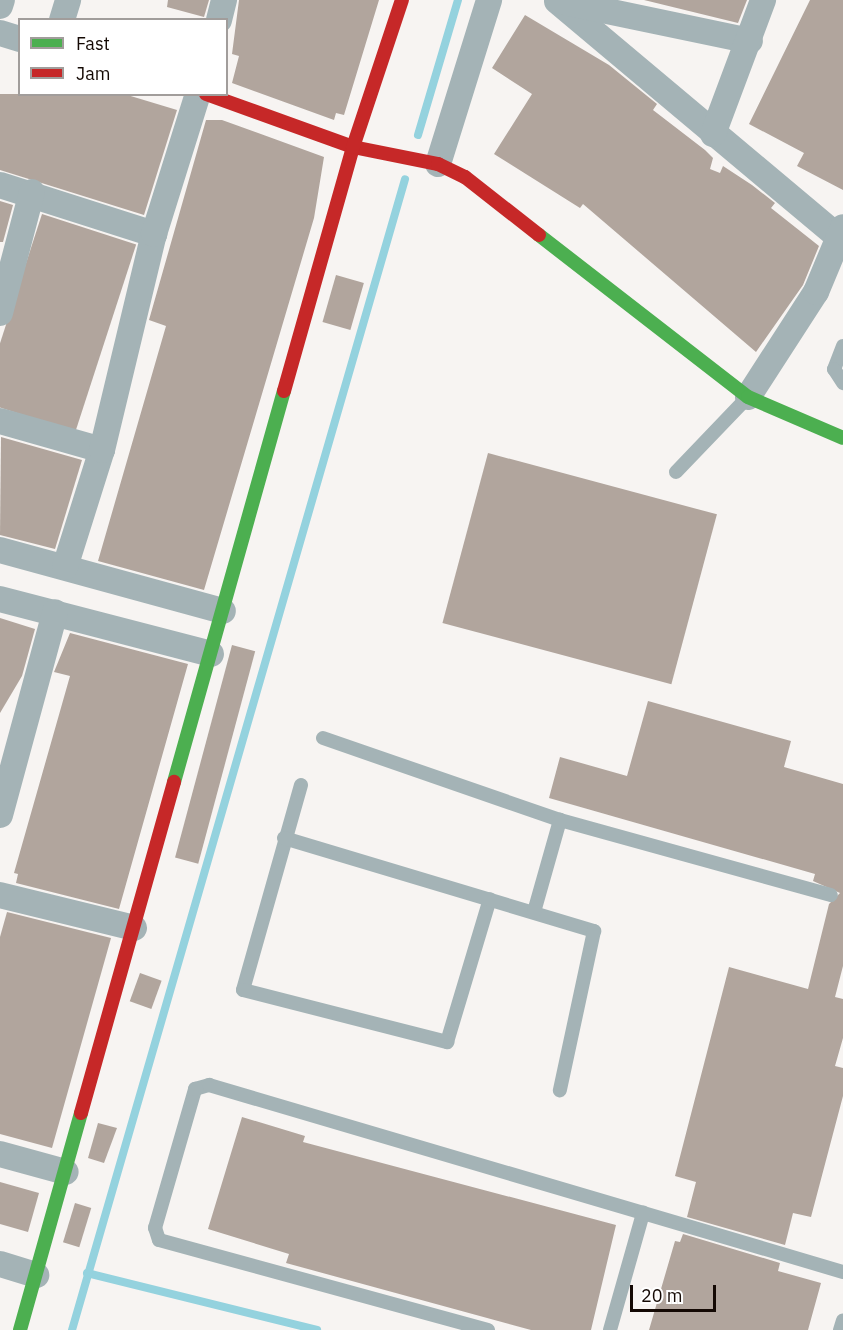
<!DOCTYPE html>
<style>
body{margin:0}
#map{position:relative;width:843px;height:1330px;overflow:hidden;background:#f7f4f2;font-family:"IBM Plex Sans",sans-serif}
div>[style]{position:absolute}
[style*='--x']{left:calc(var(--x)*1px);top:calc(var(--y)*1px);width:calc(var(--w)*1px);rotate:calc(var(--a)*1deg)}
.stream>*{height:8px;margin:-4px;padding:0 4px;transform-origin:4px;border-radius:4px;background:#94d2de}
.building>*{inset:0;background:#b1a59d;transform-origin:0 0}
.lane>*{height:14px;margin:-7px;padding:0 7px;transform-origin:7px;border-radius:7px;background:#a4b3b6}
.street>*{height:26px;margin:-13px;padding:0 13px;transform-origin:13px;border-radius:13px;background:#a4b3b6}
.fast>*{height:14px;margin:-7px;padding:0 7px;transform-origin:7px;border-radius:7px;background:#4caf50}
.jam>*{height:14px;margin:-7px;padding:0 7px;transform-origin:7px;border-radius:7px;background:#c62828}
span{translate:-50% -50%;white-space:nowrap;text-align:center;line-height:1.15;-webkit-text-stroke:4.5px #fff;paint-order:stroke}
.legend{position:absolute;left:18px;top:18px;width:210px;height:78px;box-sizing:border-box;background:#fff;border:2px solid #a19d9b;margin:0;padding:8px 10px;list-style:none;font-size:18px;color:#140904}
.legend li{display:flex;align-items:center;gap:12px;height:30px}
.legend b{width:30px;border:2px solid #a19d9b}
.scale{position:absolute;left:630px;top:1285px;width:86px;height:27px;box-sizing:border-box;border:3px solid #140904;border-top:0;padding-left:8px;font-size:18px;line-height:21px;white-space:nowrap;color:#140904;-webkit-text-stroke:4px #fff;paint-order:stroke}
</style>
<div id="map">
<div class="stream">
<div style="--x:418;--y:135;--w:141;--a:-73.5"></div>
<div style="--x:87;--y:1273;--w:237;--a:13.9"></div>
<div style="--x:72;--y:1330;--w:1198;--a:-73.86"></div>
</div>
<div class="building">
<div style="clip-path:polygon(168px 0,209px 0,204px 17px,167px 7px)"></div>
<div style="clip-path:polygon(239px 0,379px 0,344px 115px,336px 113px,334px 120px,232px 83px,239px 56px,232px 54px)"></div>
<div style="clip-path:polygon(644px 0,747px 0,738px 23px)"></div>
<div style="clip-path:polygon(810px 0,843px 0,843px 190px,797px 166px,804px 153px,749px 124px)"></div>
<div style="clip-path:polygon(525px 15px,609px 65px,657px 104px,653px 110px,705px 150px,713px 158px,710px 169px,720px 173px,723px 166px,752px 185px,775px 203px,771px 208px,819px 246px,803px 285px,756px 352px,583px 204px,580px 208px,494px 154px,532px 94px,492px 68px)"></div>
<div style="clip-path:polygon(0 94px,124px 94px,177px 110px,144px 215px,0 170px)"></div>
<div style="clip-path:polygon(206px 120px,222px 120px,324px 157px,314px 218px,204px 590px,98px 561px,166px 326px,149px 320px)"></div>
<div style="clip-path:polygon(0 201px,13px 205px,3px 242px,0 242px)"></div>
<div style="left:42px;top:214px;width:99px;height:197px;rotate:18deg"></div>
<div style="left:336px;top:275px;width:29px;height:49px;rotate:16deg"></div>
<div style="clip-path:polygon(1px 437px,82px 460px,55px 549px,0 535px)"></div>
<div style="left:488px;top:453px;width:237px;height:176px;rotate:15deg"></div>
<div style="clip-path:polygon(0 618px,35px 629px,22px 676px,0 713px)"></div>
<div style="clip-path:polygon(70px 633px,188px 664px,119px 909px,16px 883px,18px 874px,14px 873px,70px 676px,54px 672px)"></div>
<div style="left:232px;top:645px;width:24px;height:220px;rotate:15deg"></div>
<div style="clip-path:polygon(648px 701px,791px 741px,784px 767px,843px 784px,843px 966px,835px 997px,843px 999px,843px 1038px,835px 1066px,843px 1068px,843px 1096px,811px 1217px,793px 1213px,785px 1245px,687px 1217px,696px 1182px,675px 1176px,729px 967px,808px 989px,829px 904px,840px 893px,813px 881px,815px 874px,549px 798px,560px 757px,627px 776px)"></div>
<div style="clip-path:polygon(7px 912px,111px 938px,52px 1148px,0 1134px,0 937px)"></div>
<div style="left:140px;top:973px;width:23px;height:30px;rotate:20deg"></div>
<div style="clip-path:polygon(242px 1117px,305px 1136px,303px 1142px,616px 1225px,591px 1330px,531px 1330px,286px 1263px,289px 1254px,208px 1229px)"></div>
<div style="clip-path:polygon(98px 1123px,117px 1128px,104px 1163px,88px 1158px)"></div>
<div style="clip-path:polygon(0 1182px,39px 1193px,28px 1232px,0 1224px)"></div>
<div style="left:75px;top:1203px;width:17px;height:41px;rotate:17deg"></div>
<div style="clip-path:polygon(683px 1234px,780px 1263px,778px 1271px,821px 1283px,808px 1330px,649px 1330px,675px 1241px,680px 1242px)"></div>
</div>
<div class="lane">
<div style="--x:843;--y:346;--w:25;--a:111"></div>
<div style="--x:834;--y:369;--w:17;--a:57"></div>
<div style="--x:676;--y:472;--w:104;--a:-46.2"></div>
<div style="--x:323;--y:738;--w:251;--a:19.1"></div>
<div style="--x:560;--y:820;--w:281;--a:15.5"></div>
<div style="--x:301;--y:785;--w:213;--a:105.8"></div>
<div style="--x:243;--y:990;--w:211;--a:14.3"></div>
<div style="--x:447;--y:1042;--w:149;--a:-73.3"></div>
<div style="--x:284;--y:838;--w:324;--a:16.7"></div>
<div style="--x:594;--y:931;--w:163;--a:102.1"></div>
<div style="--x:534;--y:912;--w:96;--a:-74.2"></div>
<div style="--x:488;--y:1330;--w:341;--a:-164.7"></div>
<div style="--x:159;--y:1240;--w:13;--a:-108"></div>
<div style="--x:155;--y:1228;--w:145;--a:-73.9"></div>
<div style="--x:195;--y:1089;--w:15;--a:-16"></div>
<div style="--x:209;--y:1085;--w:661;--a:16.43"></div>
<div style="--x:610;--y:1330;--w:122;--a:-74.2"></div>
<div style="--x:840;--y:1330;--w:10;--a:-73"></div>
</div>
<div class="street">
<div style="--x:557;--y:1;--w:367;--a:40"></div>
<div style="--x:559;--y:1;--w:195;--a:11.8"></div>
<div style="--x:0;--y:6;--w:6;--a:-72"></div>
<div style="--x:62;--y:20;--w:21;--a:-73"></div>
<div style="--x:219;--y:20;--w:21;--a:-76"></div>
<div style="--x:0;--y:33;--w:21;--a:17"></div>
<div style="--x:713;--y:134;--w:143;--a:-69.5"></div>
<div style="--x:438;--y:164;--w:172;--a:-72.7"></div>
<div style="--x:0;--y:185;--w:162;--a:17.7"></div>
<div style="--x:0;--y:313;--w:125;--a:-75.2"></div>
<div style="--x:748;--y:397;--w:125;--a:-57.1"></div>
<div style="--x:816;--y:292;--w:70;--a:-67.4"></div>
<div style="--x:0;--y:421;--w:106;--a:15.9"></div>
<div style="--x:0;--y:550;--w:231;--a:15.3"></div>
<div style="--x:65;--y:567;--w:123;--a:-72.5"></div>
<div style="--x:102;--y:450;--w:222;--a:-76.5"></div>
<div style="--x:154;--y:234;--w:147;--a:-72.6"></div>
<div style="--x:0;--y:599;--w:218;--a:14.6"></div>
<div style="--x:0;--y:815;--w:210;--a:-74.8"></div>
<div style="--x:0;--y:895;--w:138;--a:13.8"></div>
<div style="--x:0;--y:1154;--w:68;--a:15.3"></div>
<div style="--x:0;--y:1264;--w:38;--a:17"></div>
</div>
<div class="fast">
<div style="--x:539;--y:235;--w:264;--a:37.8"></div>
<div style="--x:748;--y:397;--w:103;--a:23.3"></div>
<div style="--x:174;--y:782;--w:406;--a:-74.3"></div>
<div style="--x:20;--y:1330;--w:225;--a:-74.3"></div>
</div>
<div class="jam">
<div style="--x:206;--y:94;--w:156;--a:19.8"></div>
<div style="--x:353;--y:147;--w:87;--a:11.3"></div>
<div style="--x:438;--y:164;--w:30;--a:26"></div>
<div style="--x:465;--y:177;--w:94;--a:38.1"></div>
<div style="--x:284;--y:391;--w:254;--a:-74.2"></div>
<div style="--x:353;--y:147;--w:155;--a:-71.6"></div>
<div style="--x:81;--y:1113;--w:344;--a:-74.3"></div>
</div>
<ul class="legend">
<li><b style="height:8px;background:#4caf50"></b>Fast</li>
<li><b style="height:8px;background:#c62828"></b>Jam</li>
</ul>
<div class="scale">20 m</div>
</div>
